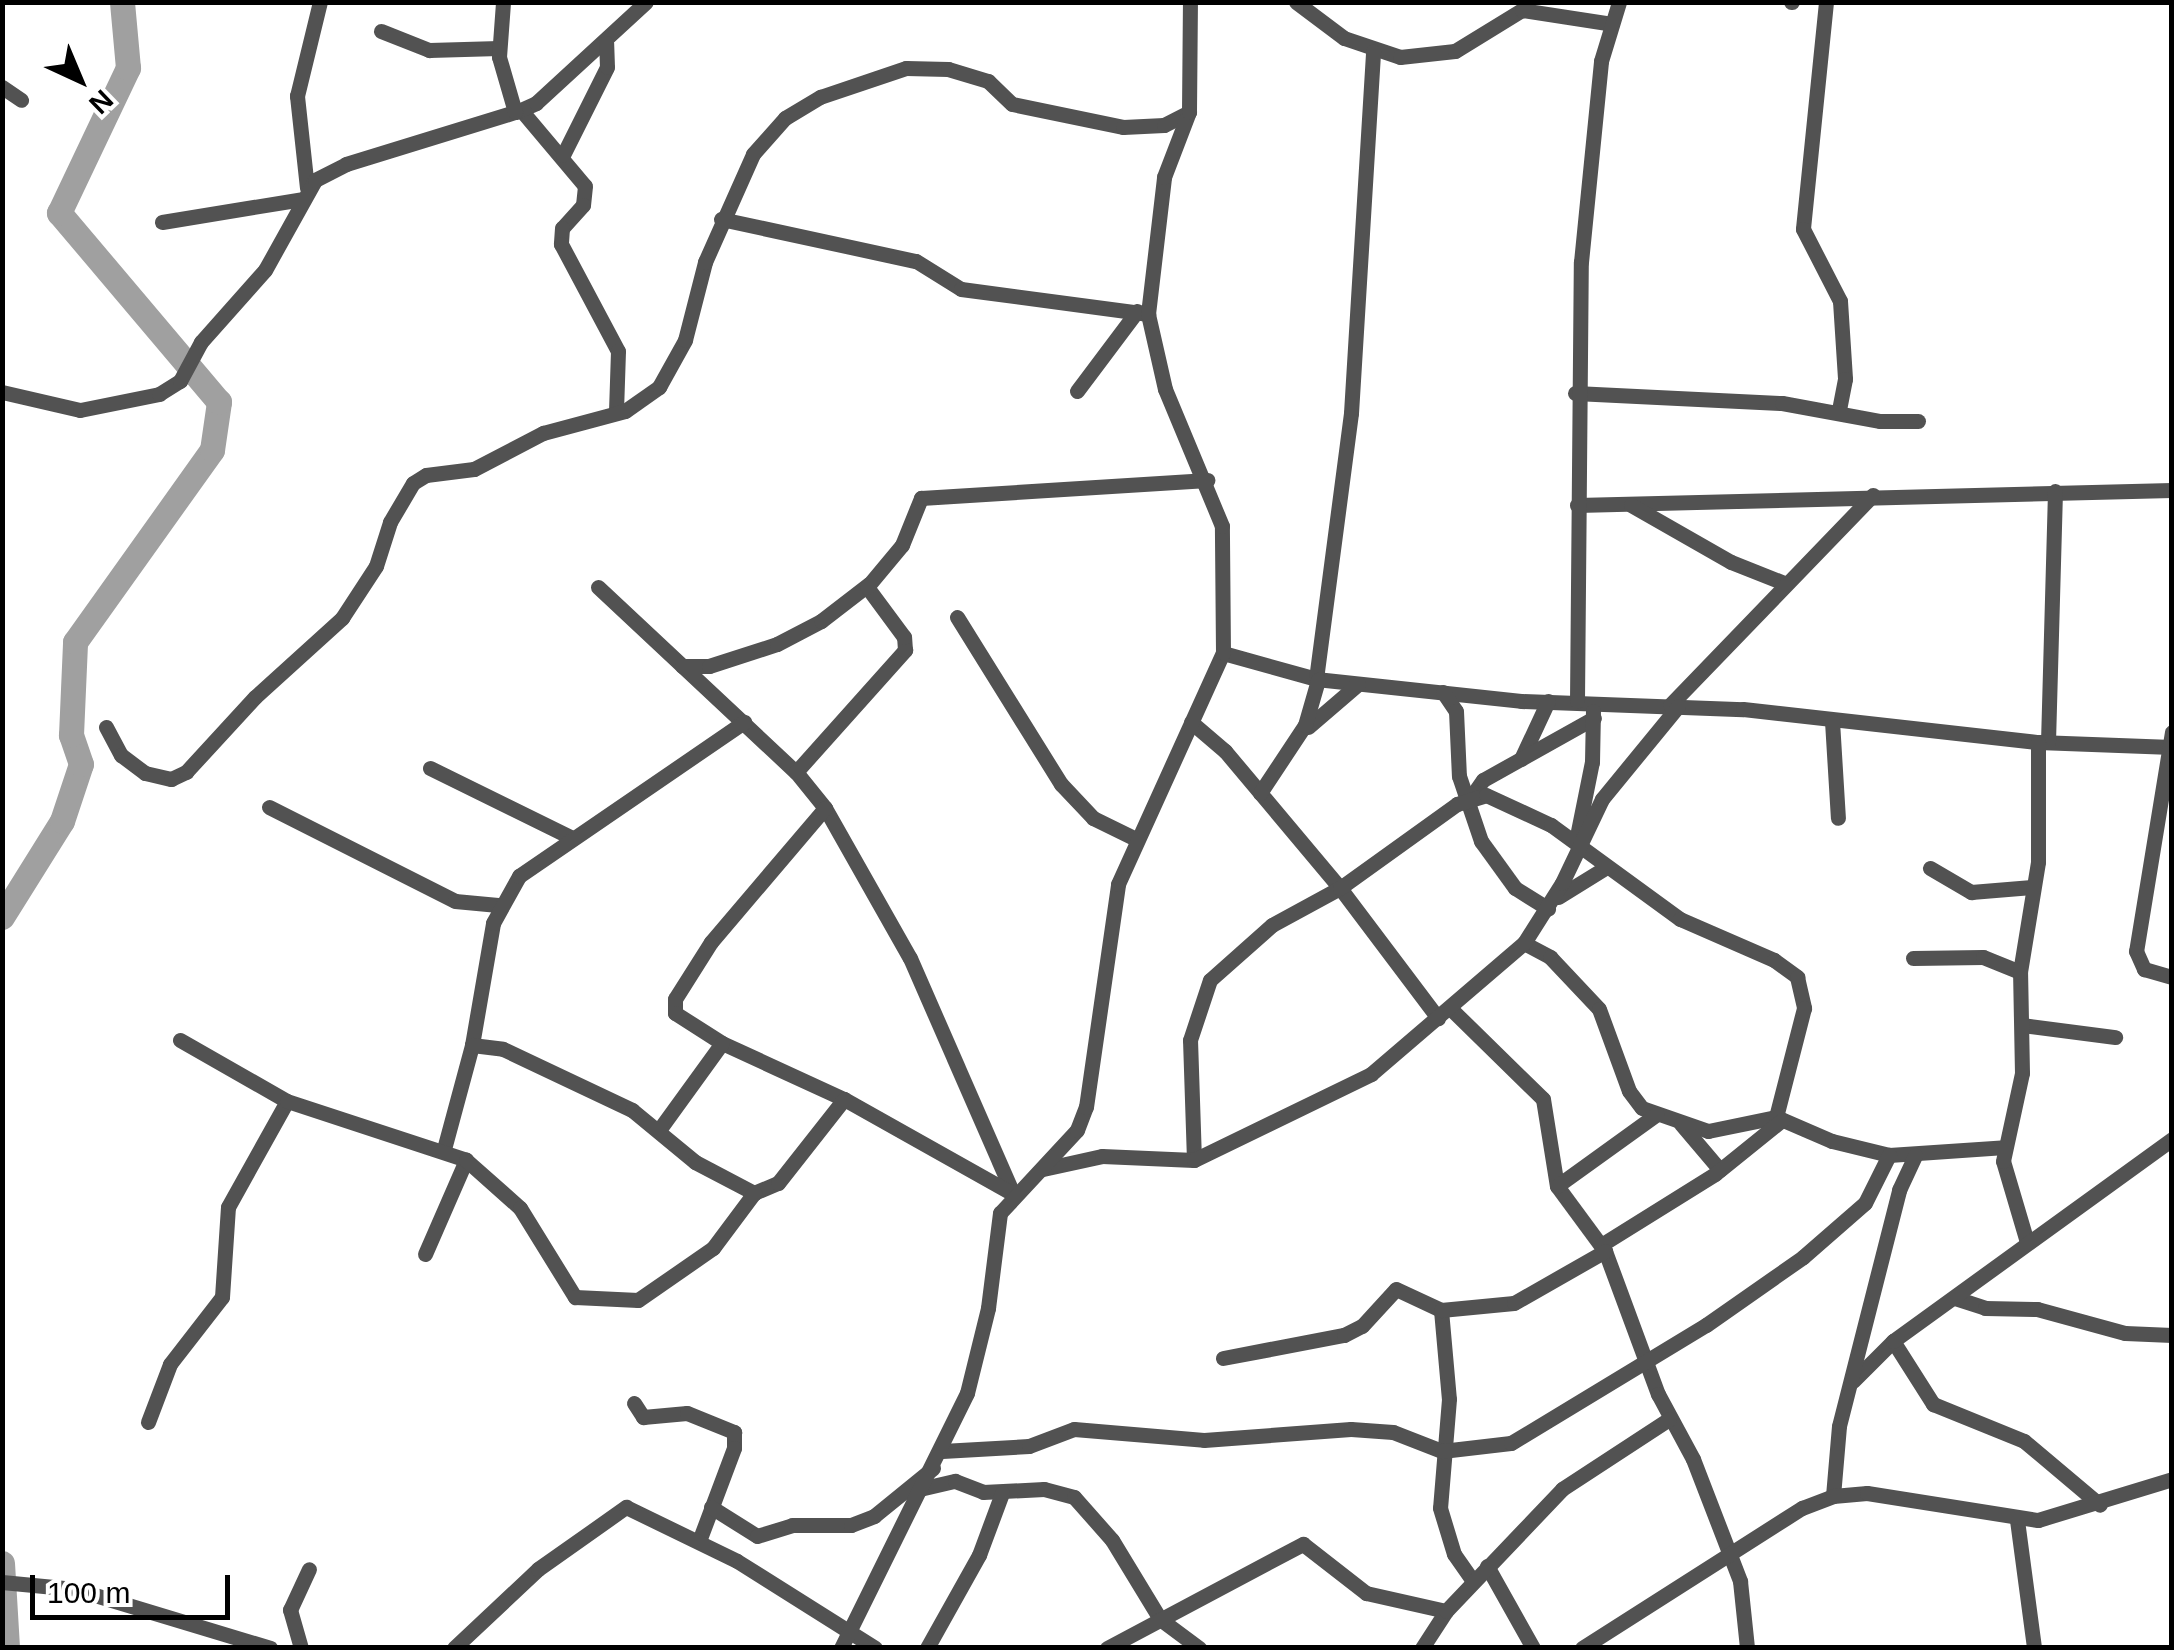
<!DOCTYPE html>
<style>
body{margin:0}
#map{position:relative;width:2174px;height:1650px;overflow:hidden;background:#fff;font-family:Arial,sans-serif}
div>[style]{position:absolute}
[style*='--x']{left:calc(var(--x)*1px);top:calc(var(--y)*1px);width:calc(var(--w)*1px);rotate:calc(var(--a)*1deg)}
.river>*{height:25px;margin:-12.5px;padding:0 12.5px;transform-origin:12.5px;border-radius:12.5px;background:#a0a0a0}
.street>*{height:15px;margin:-7.5px;padding:0 7.5px;transform-origin:7.5px;border-radius:7.5px;background:#525252}
span{translate:-50% -50%;white-space:nowrap;text-align:center;line-height:1.15;-webkit-text-stroke:9px #fff;paint-order:stroke}
.frame{position:absolute;inset:0;border:5px solid #000;pointer-events:none}
.north{position:absolute;left:30px;top:30px;width:100px;height:100px;-webkit-text-stroke:8px #fff;paint-order:stroke;rotate:136deg;font-size:28px;font-weight:700;line-height:40px;text-align:center;color:#000}
.north::after{content:'';display:block;margin:auto;width:35px;height:45px;background:#000;clip-path:polygon(50% 0,100% 100%,50% 72%,0 100%)}
.scale{position:absolute;left:30px;top:1575px;width:200px;height:45px;box-sizing:border-box;border:5px solid #000;border-top:0;padding-left:12px;font-size:30px;line-height:35px;white-space:nowrap;color:#000;-webkit-text-stroke:8px #fff;paint-order:stroke}
</style>
<div id="map">
<div class="river">
<div style="--x:2;--y:917;--w:113;--a:-58"></div>
<div style="--x:62;--y:821;--w:60;--a:-71.6"></div>
<div style="--x:81;--y:764;--w:31;--a:-109"></div>
<div style="--x:71;--y:735;--w:93;--a:-87.5"></div>
<div style="--x:75;--y:642;--w:236;--a:-54.5"></div>
<div style="--x:212;--y:450;--w:49;--a:-81.7"></div>
<div style="--x:219;--y:402;--w:248;--a:-130.2"></div>
<div style="--x:59;--y:213;--w:161;--a:-64.6"></div>
<div style="--x:128;--y:68;--w:66;--a:-95.2"></div>
<div style="--x:2;--y:1563;--w:85;--a:86.6"></div>
</div>
<div class="street">
<div style="--x:1296;--y:2;--w:60;--a:36.9"></div>
<div style="--x:1344;--y:38;--w:59;--a:18.7"></div>
<div style="--x:1400;--y:57;--w:55;--a:-6.2"></div>
<div style="--x:1455;--y:51;--w:79;--a:-31.5"></div>
<div style="--x:1522;--y:10;--w:91;--a:8.8"></div>
<div style="--x:1791;--y:2;--w:1;--a:0"></div>
<div style="--x:1826;--y:2;--w:228;--a:95.8"></div>
<div style="--x:1803;--y:229;--w:81;--a:62.8"></div>
<div style="--x:1840;--y:301;--w:78;--a:86.3"></div>
<div style="--x:1845;--y:379;--w:32;--a:101"></div>
<div style="--x:381;--y:31;--w:52;--a:21.6"></div>
<div style="--x:429;--y:50;--w:70;--a:-1.6"></div>
<div style="--x:2;--y:87;--w:23;--a:34"></div>
<div style="--x:521;--y:110;--w:99;--a:49.9"></div>
<div style="--x:585;--y:186;--w:19;--a:96"></div>
<div style="--x:583;--y:205;--w:31;--a:132"></div>
<div style="--x:562;--y:228;--w:16;--a:94"></div>
<div style="--x:561;--y:244;--w:121;--a:62"></div>
<div style="--x:618;--y:351;--w:61;--a:91.9"></div>
<div style="--x:516;--y:112;--w:22;--a:-24"></div>
<div style="--x:536;--y:103;--w:149;--a:-42.6"></div>
<div style="--x:563;--y:155;--w:98;--a:-63.4"></div>
<div style="--x:607;--y:67;--w:24;--a:-92"></div>
<div style="--x:307;--y:188;--w:93;--a:-96.2"></div>
<div style="--x:297;--y:96;--w:97;--a:-76.3"></div>
<div style="--x:721;--y:219;--w:199;--a:12.2"></div>
<div style="--x:916;--y:261;--w:53;--a:31.9"></div>
<div style="--x:961;--y:289;--w:189;--a:7.6"></div>
<div style="--x:162;--y:222;--w:142;--a:-9.3"></div>
<div style="--x:1077;--y:391;--w:100;--a:-53.1"></div>
<div style="--x:2;--y:392;--w:80;--a:13"></div>
<div style="--x:80;--y:410;--w:81;--a:-11.4"></div>
<div style="--x:159;--y:394;--w:25;--a:-32"></div>
<div style="--x:180;--y:381;--w:44;--a:-61.7"></div>
<div style="--x:201;--y:342;--w:96;--a:-48.4"></div>
<div style="--x:265;--y:270;--w:103;--a:-60.9"></div>
<div style="--x:315;--y:180;--w:35;--a:-27"></div>
<div style="--x:346;--y:164;--w:177;--a:-17.1"></div>
<div style="--x:515;--y:112;--w:57;--a:-106.2"></div>
<div style="--x:499;--y:57;--w:55;--a:-85.8"></div>
<div style="--x:1575;--y:393;--w:207;--a:2.8"></div>
<div style="--x:1782;--y:403;--w:100;--a:10.4"></div>
<div style="--x:1880;--y:421;--w:38;--a:0"></div>
<div style="--x:1577;--y:505;--w:595;--a:-1.44"></div>
<div style="--x:1631;--y:505;--w:115;--a:29.7"></div>
<div style="--x:1731;--y:562;--w:57;--a:21.6"></div>
<div style="--x:598;--y:587;--w:271;--a:43.1"></div>
<div style="--x:796;--y:772;--w:46;--a:51.1"></div>
<div style="--x:825;--y:808;--w:172;--a:60.5"></div>
<div style="--x:910;--y:958;--w:257;--a:66.4"></div>
<div style="--x:957;--y:617;--w:197;--a:58.1"></div>
<div style="--x:1061;--y:784;--w:47;--a:46.7"></div>
<div style="--x:1093;--y:818;--w:46;--a:26"></div>
<div style="--x:1223;--y:653;--w:97;--a:15.6"></div>
<div style="--x:1316;--y:679;--w:206;--a:6.1"></div>
<div style="--x:1521;--y:701;--w:222;--a:2.1"></div>
<div style="--x:1743;--y:709;--w:297;--a:6.4"></div>
<div style="--x:2038;--y:742;--w:134;--a:2.1"></div>
<div style="--x:682;--y:666;--w:27;--a:0"></div>
<div style="--x:709;--y:666;--w:71;--a:-17.9"></div>
<div style="--x:777;--y:644;--w:50;--a:-27.6"></div>
<div style="--x:821;--y:621;--w:61;--a:-37.6"></div>
<div style="--x:1316;--y:679;--w:268;--a:-82.5"></div>
<div style="--x:1351;--y:413;--w:362;--a:-86.5"></div>
<div style="--x:1443;--y:692;--w:23;--a:56"></div>
<div style="--x:1456;--y:711;--w:65;--a:87.4"></div>
<div style="--x:1459;--y:776;--w:69;--a:71.3"></div>
<div style="--x:1481;--y:841;--w:58;--a:54.1"></div>
<div style="--x:1515;--y:888;--w:39;--a:32"></div>
<div style="--x:1577;--y:701;--w:439;--a:-89.5"></div>
<div style="--x:1581;--y:262;--w:202;--a:-84.3"></div>
<div style="--x:1601;--y:61;--w:62;--a:-73"></div>
<div style="--x:1670;--y:705;--w:292;--a:-46"></div>
<div style="--x:1832;--y:721;--w:97;--a:86.5"></div>
<div style="--x:1191;--y:722;--w:45;--a:40.5"></div>
<div style="--x:1225;--y:751;--w:179;--a:50"></div>
<div style="--x:1340;--y:888;--w:163;--a:53"></div>
<div style="--x:106;--y:727;--w:32;--a:62"></div>
<div style="--x:121;--y:755;--w:30;--a:37"></div>
<div style="--x:145;--y:773;--w:27;--a:13"></div>
<div style="--x:171;--y:779;--w:17;--a:-25"></div>
<div style="--x:186;--y:772;--w:102;--a:-47.4"></div>
<div style="--x:255;--y:697;--w:118;--a:-42.2"></div>
<div style="--x:342;--y:618;--w:62;--a:-56.8"></div>
<div style="--x:376;--y:566;--w:46;--a:-72.3"></div>
<div style="--x:390;--y:522;--w:45;--a:-59.5"></div>
<div style="--x:413;--y:483;--w:15;--a:-32"></div>
<div style="--x:426;--y:475;--w:48;--a:-7.1"></div>
<div style="--x:474;--y:469;--w:78;--a:-27.6"></div>
<div style="--x:543;--y:433;--w:85;--a:-15"></div>
<div style="--x:625;--y:411;--w:42;--a:-35.2"></div>
<div style="--x:659;--y:387;--w:54;--a:-61"></div>
<div style="--x:685;--y:340;--w:81;--a:-75.6"></div>
<div style="--x:705;--y:262;--w:118;--a:-66"></div>
<div style="--x:753;--y:154;--w:48;--a:-48.4"></div>
<div style="--x:785;--y:118;--w:41;--a:-31"></div>
<div style="--x:820;--y:97;--w:91;--a:-18.6"></div>
<div style="--x:906;--y:68;--w:42;--a:1.4"></div>
<div style="--x:948;--y:69;--w:42;--a:16.7"></div>
<div style="--x:988;--y:81;--w:33;--a:44"></div>
<div style="--x:1012;--y:104;--w:113;--a:11.7"></div>
<div style="--x:1123;--y:127;--w:41;--a:-2.8"></div>
<div style="--x:1164;--y:125;--w:28;--a:-27"></div>
<div style="--x:1308;--y:727;--w:66;--a:-40.7"></div>
<div style="--x:2172;--y:732;--w:222;--a:99.3"></div>
<div style="--x:2136;--y:951;--w:20;--a:66"></div>
<div style="--x:2144;--y:969;--w:29;--a:16"></div>
<div style="--x:2048;--y:742;--w:251;--a:-88.4"></div>
<div style="--x:1521;--y:759;--w:64;--a:-65"></div>
<div style="--x:430;--y:768;--w:158;--a:26.2"></div>
<div style="--x:796;--y:772;--w:164;--a:-48.2"></div>
<div style="--x:905;--y:650;--w:13;--a:-94"></div>
<div style="--x:904;--y:637;--w:62;--a:-126.5"></div>
<div style="--x:867;--y:587;--w:55;--a:-50.2"></div>
<div style="--x:902;--y:545;--w:51;--a:-68"></div>
<div style="--x:921;--y:498;--w:287;--a:-3.6"></div>
<div style="--x:1260;--y:793;--w:82;--a:-56.5"></div>
<div style="--x:1305;--y:725;--w:47;--a:-73.9"></div>
<div style="--x:1471;--y:797;--w:21;--a:-55"></div>
<div style="--x:1483;--y:780;--w:127;--a:-29.2"></div>
<div style="--x:269;--y:807;--w:208;--a:26.8"></div>
<div style="--x:455;--y:901;--w:43;--a:5.3"></div>
<div style="--x:825;--y:808;--w:176;--a:130.4"></div>
<div style="--x:711;--y:942;--w:67;--a:122.3"></div>
<div style="--x:675;--y:999;--w:14;--a:90"></div>
<div style="--x:675;--y:1013;--w:56;--a:32.6"></div>
<div style="--x:722;--y:1043;--w:134;--a:24.7"></div>
<div style="--x:844;--y:1099;--w:194;--a:29.3"></div>
<div style="--x:1576;--y:841;--w:81;--a:-78.6"></div>
<div style="--x:1592;--y:762;--w:51;--a:-88.9"></div>
<div style="--x:1930;--y:868;--w:48;--a:30.3"></div>
<div style="--x:1971;--y:892;--w:61;--a:-4.7"></div>
<div style="--x:1558;--y:897;--w:55;--a:-31.7"></div>
<div style="--x:1524;--y:943;--w:30;--a:28"></div>
<div style="--x:1550;--y:957;--w:71;--a:46.7"></div>
<div style="--x:1599;--y:1009;--w:87;--a:69.9"></div>
<div style="--x:1629;--y:1091;--w:21;--a:53"></div>
<div style="--x:1642;--y:1108;--w:70;--a:19.2"></div>
<div style="--x:1708;--y:1131;--w:69;--a:-11.6"></div>
<div style="--x:1776;--y:1117;--w:61;--a:23.2"></div>
<div style="--x:1832;--y:1141;--w:59;--a:13.8"></div>
<div style="--x:1889;--y:1155;--w:116;--a:-3.9"></div>
<div style="--x:1913;--y:958;--w:70;--a:-0.8"></div>
<div style="--x:1983;--y:957;--w:40;--a:22"></div>
<div style="--x:1450;--y:1008;--w:130;--a:44.4"></div>
<div style="--x:1543;--y:1099;--w:88;--a:80.9"></div>
<div style="--x:1557;--y:1186;--w:81;--a:53.6"></div>
<div style="--x:1605;--y:1251;--w:153;--a:69.7"></div>
<div style="--x:1658;--y:1394;--w:74;--a:61.7"></div>
<div style="--x:1693;--y:1459;--w:131;--a:68.9"></div>
<div style="--x:1740;--y:1581;--w:67;--a:84"></div>
<div style="--x:2022;--y:1025;--w:94;--a:7.4"></div>
<div style="--x:180;--y:1040;--w:123;--a:29.7"></div>
<div style="--x:472;--y:1045;--w:124;--a:-80.2"></div>
<div style="--x:493;--y:923;--w:54;--a:-61"></div>
<div style="--x:519;--y:876;--w:273;--a:-34.4"></div>
<div style="--x:1681;--y:1124;--w:60;--a:49.7"></div>
<div style="--x:659;--y:1130;--w:107;--a:-54.1"></div>
<div style="--x:444;--y:1149;--w:108;--a:-74.9"></div>
<div style="--x:472;--y:1045;--w:31;--a:7"></div>
<div style="--x:503;--y:1049;--w:143;--a:25.3"></div>
<div style="--x:632;--y:1110;--w:82;--a:39.5"></div>
<div style="--x:695;--y:1162;--w:67;--a:27.7"></div>
<div style="--x:754;--y:1193;--w:26;--a:-23"></div>
<div style="--x:778;--y:1183;--w:107;--a:-51.8"></div>
<div style="--x:1194;--y:1160;--w:120;--a:-91.9"></div>
<div style="--x:1190;--y:1040;--w:63;--a:-71.6"></div>
<div style="--x:1210;--y:980;--w:83;--a:-41.6"></div>
<div style="--x:1272;--y:925;--w:77;--a:-28.6"></div>
<div style="--x:1340;--y:888;--w:144;--a:-35.7"></div>
<div style="--x:1457;--y:804;--w:30;--a:-17"></div>
<div style="--x:1486;--y:795;--w:72;--a:24.8"></div>
<div style="--x:1551;--y:825;--w:160;--a:36.1"></div>
<div style="--x:1680;--y:919;--w:103;--a:23.6"></div>
<div style="--x:1774;--y:960;--w:29;--a:36"></div>
<div style="--x:1797;--y:977;--w:32;--a:77"></div>
<div style="--x:1804;--y:1008;--w:113;--a:104.4"></div>
<div style="--x:1043;--y:1169;--w:60;--a:-12.4"></div>
<div style="--x:1102;--y:1156;--w:92;--a:2.5"></div>
<div style="--x:1194;--y:1160;--w:197;--a:-25.9"></div>
<div style="--x:1371;--y:1074;--w:201;--a:-40.6"></div>
<div style="--x:1524;--y:943;--w:71;--a:-57.7"></div>
<div style="--x:1562;--y:883;--w:93;--a:-64.5"></div>
<div style="--x:1602;--y:799;--w:120;--a:-50.7"></div>
<div style="--x:1557;--y:1186;--w:123;--a:-35.8"></div>
<div style="--x:2027;--y:1242;--w:84;--a:-106.5"></div>
<div style="--x:2003;--y:1161;--w:90;--a:-77.8"></div>
<div style="--x:2022;--y:1073;--w:101;--a:-91.1"></div>
<div style="--x:2020;--y:972;--w:111;--a:-80.7"></div>
<div style="--x:2038;--y:862;--w:120;--a:-90"></div>
<div style="--x:1601;--y:1245;--w:134;--a:-31.9"></div>
<div style="--x:1715;--y:1174;--w:86;--a:-38.9"></div>
<div style="--x:425;--y:1254;--w:103;--a:-66.4"></div>
<div style="--x:1955;--y:1298;--w:32;--a:18"></div>
<div style="--x:1985;--y:1308;--w:52;--a:1.1"></div>
<div style="--x:2037;--y:1309;--w:91;--a:15.3"></div>
<div style="--x:2125;--y:1333;--w:47;--a:2.4"></div>
<div style="--x:1441;--y:1310;--w:89;--a:84.9"></div>
<div style="--x:1449;--y:1399;--w:109;--a:94.7"></div>
<div style="--x:1440;--y:1508;--w:48;--a:73.1"></div>
<div style="--x:1454;--y:1554;--w:33;--a:55"></div>
<div style="--x:1893;--y:1341;--w:75;--a:57.6"></div>
<div style="--x:1933;--y:1404;--w:98;--a:22.1"></div>
<div style="--x:2024;--y:1441;--w:99;--a:40.1"></div>
<div style="--x:1223;--y:1358;--w:123;--a:-10.8"></div>
<div style="--x:1344;--y:1335;--w:20;--a:-27"></div>
<div style="--x:1362;--y:1326;--w:50;--a:-47.4"></div>
<div style="--x:1396;--y:1289;--w:50;--a:25"></div>
<div style="--x:1441;--y:1310;--w:73;--a:-5.5"></div>
<div style="--x:1514;--y:1303;--w:105;--a:-29.7"></div>
<div style="--x:1853;--y:1381;--w:57;--a:-45"></div>
<div style="--x:1893;--y:1341;--w:344;--a:-35.9"></div>
<div style="--x:634;--y:1403;--w:17;--a:57"></div>
<div style="--x:643;--y:1417;--w:44;--a:-5.2"></div>
<div style="--x:687;--y:1413;--w:51;--a:22"></div>
<div style="--x:734;--y:1432;--w:16;--a:90"></div>
<div style="--x:734;--y:1448;--w:99;--a:110.6"></div>
<div style="--x:148;--y:1422;--w:62;--a:-69.2"></div>
<div style="--x:170;--y:1364;--w:85;--a:-52.2"></div>
<div style="--x:222;--y:1297;--w:90;--a:-86.2"></div>
<div style="--x:228;--y:1207;--w:121;--a:-60.9"></div>
<div style="--x:287;--y:1101;--w:188;--a:18.2"></div>
<div style="--x:466;--y:1160;--w:72;--a:41.6"></div>
<div style="--x:520;--y:1208;--w:105;--a:58.3"></div>
<div style="--x:575;--y:1297;--w:63;--a:2.7"></div>
<div style="--x:638;--y:1300;--w:91;--a:-34.7"></div>
<div style="--x:713;--y:1248;--w:69;--a:-53.3"></div>
<div style="--x:942;--y:1451;--w:87;--a:-3.3"></div>
<div style="--x:1029;--y:1446;--w:48;--a:-20.7"></div>
<div style="--x:1074;--y:1429;--w:130;--a:4.8"></div>
<div style="--x:1204;--y:1440;--w:147;--a:-4.3"></div>
<div style="--x:1351;--y:1429;--w:42;--a:4.1"></div>
<div style="--x:1393;--y:1432;--w:53;--a:21.2"></div>
<div style="--x:1442;--y:1451;--w:69;--a:-6.6"></div>
<div style="--x:1511;--y:1443;--w:228;--a:-31.2"></div>
<div style="--x:1706;--y:1325;--w:118;--a:-35"></div>
<div style="--x:1803;--y:1257;--w:82;--a:-41.1"></div>
<div style="--x:1865;--y:1203;--w:54;--a:-63.4"></div>
<div style="--x:924;--y:1488;--w:32;--a:-13"></div>
<div style="--x:955;--y:1481;--w:30;--a:21"></div>
<div style="--x:983;--y:1492;--w:61;--a:-2.8"></div>
<div style="--x:1044;--y:1489;--w:31;--a:15"></div>
<div style="--x:1074;--y:1497;--w:57;--a:48.5"></div>
<div style="--x:1112;--y:1540;--w:92;--a:58.7"></div>
<div style="--x:1160;--y:1619;--w:49;--a:36.6"></div>
<div style="--x:1833;--y:1496;--w:70;--a:-85.1"></div>
<div style="--x:1839;--y:1426;--w:244;--a:-75.7"></div>
<div style="--x:1899;--y:1190;--w:38;--a:-65"></div>
<div style="--x:711;--y:1507;--w:54;--a:32.2"></div>
<div style="--x:757;--y:1536;--w:37;--a:-17"></div>
<div style="--x:792;--y:1525;--w:59;--a:0"></div>
<div style="--x:851;--y:1525;--w:25;--a:-21"></div>
<div style="--x:874;--y:1516;--w:76;--a:-39.1"></div>
<div style="--x:2017;--y:1520;--w:129;--a:82.4"></div>
<div style="--x:1487;--y:1566;--w:94;--a:60.7"></div>
<div style="--x:2;--y:1582;--w:73;--a:5.5"></div>
<div style="--x:75;--y:1589;--w:204;--a:16.8"></div>
<div style="--x:301;--y:1648;--w:40;--a:-106"></div>
<div style="--x:290;--y:1610;--w:45;--a:-65.1"></div>
<div style="--x:454;--y:1648;--w:115;--a:-43.2"></div>
<div style="--x:538;--y:1569;--w:108;--a:-35.2"></div>
<div style="--x:626;--y:1507;--w:123;--a:25.9"></div>
<div style="--x:737;--y:1561;--w:163;--a:32.2"></div>
<div style="--x:841;--y:1648;--w:284;--a:-63.7"></div>
<div style="--x:967;--y:1393;--w:88;--a:-76.1"></div>
<div style="--x:988;--y:1308;--w:96;--a:-82.8"></div>
<div style="--x:1000;--y:1213;--w:113;--a:-47.1"></div>
<div style="--x:1077;--y:1130;--w:25;--a:-69"></div>
<div style="--x:1086;--y:1107;--w:225;--a:-81.8"></div>
<div style="--x:1118;--y:884;--w:254;--a:-65.6"></div>
<div style="--x:1223;--y:653;--w:127;--a:-90.5"></div>
<div style="--x:1222;--y:526;--w:148;--a:-112.6"></div>
<div style="--x:1165;--y:389;--w:77;--a:-102.8"></div>
<div style="--x:1148;--y:314;--w:138;--a:-83.3"></div>
<div style="--x:1164;--y:177;--w:70;--a:-69"></div>
<div style="--x:1189;--y:112;--w:110;--a:-89.5"></div>
<div style="--x:927;--y:1648;--w:107;--a:-60.8"></div>
<div style="--x:979;--y:1555;--w:66;--a:-69.6"></div>
<div style="--x:1107;--y:1648;--w:222;--a:-28"></div>
<div style="--x:1303;--y:1544;--w:80;--a:37.9"></div>
<div style="--x:1366;--y:1593;--w:82;--a:12.7"></div>
<div style="--x:1422;--y:1648;--w:44;--a:-57"></div>
<div style="--x:1446;--y:1611;--w:168;--a:-46.4"></div>
<div style="--x:1562;--y:1489;--w:128;--a:-33.2"></div>
<div style="--x:1582;--y:1648;--w:261;--a:-32.5"></div>
<div style="--x:1802;--y:1508;--w:33;--a:-21"></div>
<div style="--x:1833;--y:1496;--w:34;--a:-5"></div>
<div style="--x:1867;--y:1493;--w:173;--a:9"></div>
<div style="--x:2038;--y:1520;--w:140;--a:-17"></div>
</div>
<div class="frame"></div>
<div class="north">N</div>
<div class="scale">100 m</div>
</div>
